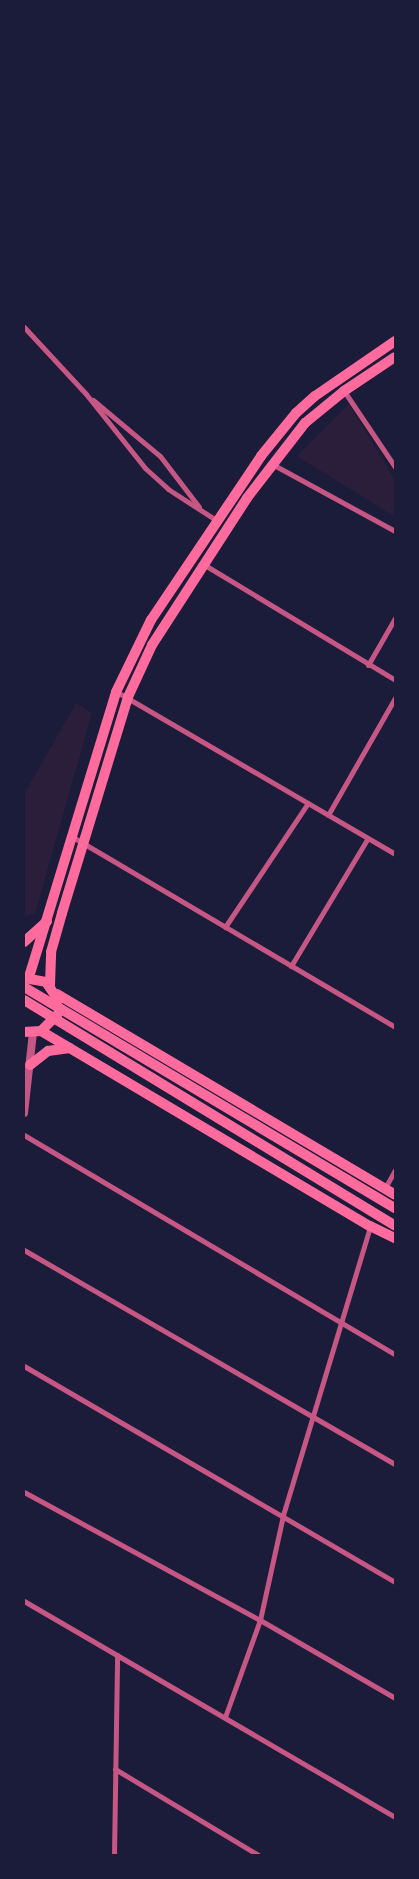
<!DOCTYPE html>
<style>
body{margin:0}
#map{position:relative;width:419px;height:1879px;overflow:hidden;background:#1b1b3a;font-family:"Space Grotesk",sans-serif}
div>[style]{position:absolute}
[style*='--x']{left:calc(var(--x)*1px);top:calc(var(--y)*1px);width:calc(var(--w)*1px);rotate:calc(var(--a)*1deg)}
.green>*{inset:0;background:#2a1e3b}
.minor>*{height:5px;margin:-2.5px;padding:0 2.5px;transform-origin:2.5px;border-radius:2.5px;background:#c65784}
.tertiary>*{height:8px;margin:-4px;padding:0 4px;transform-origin:4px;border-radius:4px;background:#c65784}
.primary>*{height:10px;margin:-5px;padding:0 5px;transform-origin:5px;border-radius:5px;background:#ff6b9d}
.trunk>*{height:10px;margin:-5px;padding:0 5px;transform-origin:5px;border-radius:5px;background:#ff6b9d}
span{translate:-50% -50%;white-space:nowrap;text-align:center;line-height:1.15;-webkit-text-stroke:5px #1b1b3a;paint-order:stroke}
.frame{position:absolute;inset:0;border:25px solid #1b1b3a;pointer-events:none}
</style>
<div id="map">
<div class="green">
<div style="clip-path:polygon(349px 404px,395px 480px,395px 517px,297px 456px)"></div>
<div style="clip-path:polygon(76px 703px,92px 713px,35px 914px,24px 916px,24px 794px)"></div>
</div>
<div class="minor">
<div style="--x:24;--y:327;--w:91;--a:47.2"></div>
<div style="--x:86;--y:394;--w:95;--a:51.4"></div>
<div style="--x:145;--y:468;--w:31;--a:42"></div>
<div style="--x:168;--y:489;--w:57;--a:32.9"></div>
<div style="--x:344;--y:391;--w:92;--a:56.1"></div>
<div style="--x:93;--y:400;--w:87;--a:39.9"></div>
<div style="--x:160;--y:456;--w:64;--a:52.6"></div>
<div style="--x:272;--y:464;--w:140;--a:28.6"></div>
<div style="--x:203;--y:564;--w:224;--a:31.1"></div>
<div style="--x:368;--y:665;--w:54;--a:-60.1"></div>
<div style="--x:117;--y:692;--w:322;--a:30.2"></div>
<div style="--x:328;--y:815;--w:135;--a:-60.2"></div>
<div style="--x:71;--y:836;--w:376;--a:30.5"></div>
<div style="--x:225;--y:927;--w:149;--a:-56.2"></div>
<div style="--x:291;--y:966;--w:149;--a:-59"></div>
<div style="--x:24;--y:1135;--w:431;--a:30.6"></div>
<div style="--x:385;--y:1188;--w:21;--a:-61"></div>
<div style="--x:24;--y:1250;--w:428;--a:30"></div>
<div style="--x:24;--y:1366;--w:429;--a:30.2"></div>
<div style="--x:24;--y:1492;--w:268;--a:28.5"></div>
<div style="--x:260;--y:1620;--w:156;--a:30"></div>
<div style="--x:24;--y:1601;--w:429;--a:30.2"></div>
<div style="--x:225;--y:1717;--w:103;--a:-70.2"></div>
<div style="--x:260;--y:1620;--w:107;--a:-77.6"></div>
<div style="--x:283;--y:1515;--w:302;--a:-73.2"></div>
<div style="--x:115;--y:1769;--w:167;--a:31"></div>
<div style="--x:114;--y:1855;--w:200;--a:-89.1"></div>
</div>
<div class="tertiary">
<div style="--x:24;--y:1113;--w:81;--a:-83.6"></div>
</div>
<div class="primary">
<div style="--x:29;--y:977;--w:298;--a:-73"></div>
<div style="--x:116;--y:692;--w:80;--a:-64.1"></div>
<div style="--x:151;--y:620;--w:197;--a:-56.1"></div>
<div style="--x:261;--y:456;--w:55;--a:-50.9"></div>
<div style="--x:296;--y:413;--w:25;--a:-42"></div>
<div style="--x:315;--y:396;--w:97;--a:-34.5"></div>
<div style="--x:50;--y:985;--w:33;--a:-88"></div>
<div style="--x:51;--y:952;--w:41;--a:-74.2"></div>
<div style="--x:62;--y:913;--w:226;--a:-73"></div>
<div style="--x:128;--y:697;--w:57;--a:-65.2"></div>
<div style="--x:152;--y:645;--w:175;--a:-57.1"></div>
<div style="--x:247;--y:498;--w:95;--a:-52.3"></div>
<div style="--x:305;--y:423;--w:50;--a:-39.4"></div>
<div style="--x:344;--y:391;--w:61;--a:-33.7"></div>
</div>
<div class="trunk">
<div style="--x:24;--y:942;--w:31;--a:-42"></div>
<div style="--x:24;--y:978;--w:22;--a:10"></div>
<div style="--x:46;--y:982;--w:22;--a:56"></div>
<div style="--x:24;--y:987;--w:432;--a:30.8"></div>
<div style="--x:57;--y:994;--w:393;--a:30.7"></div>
<div style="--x:24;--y:1000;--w:434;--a:31.3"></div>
<div style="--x:41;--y:1031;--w:382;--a:30.7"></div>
<div style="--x:370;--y:1226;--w:28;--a:26"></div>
<div style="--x:24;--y:1032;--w:17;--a:-3"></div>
<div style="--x:41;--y:1031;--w:23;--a:-45"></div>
<div style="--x:30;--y:1065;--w:23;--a:-38"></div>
<div style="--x:48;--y:1051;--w:22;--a:-8"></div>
</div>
<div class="frame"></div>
</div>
